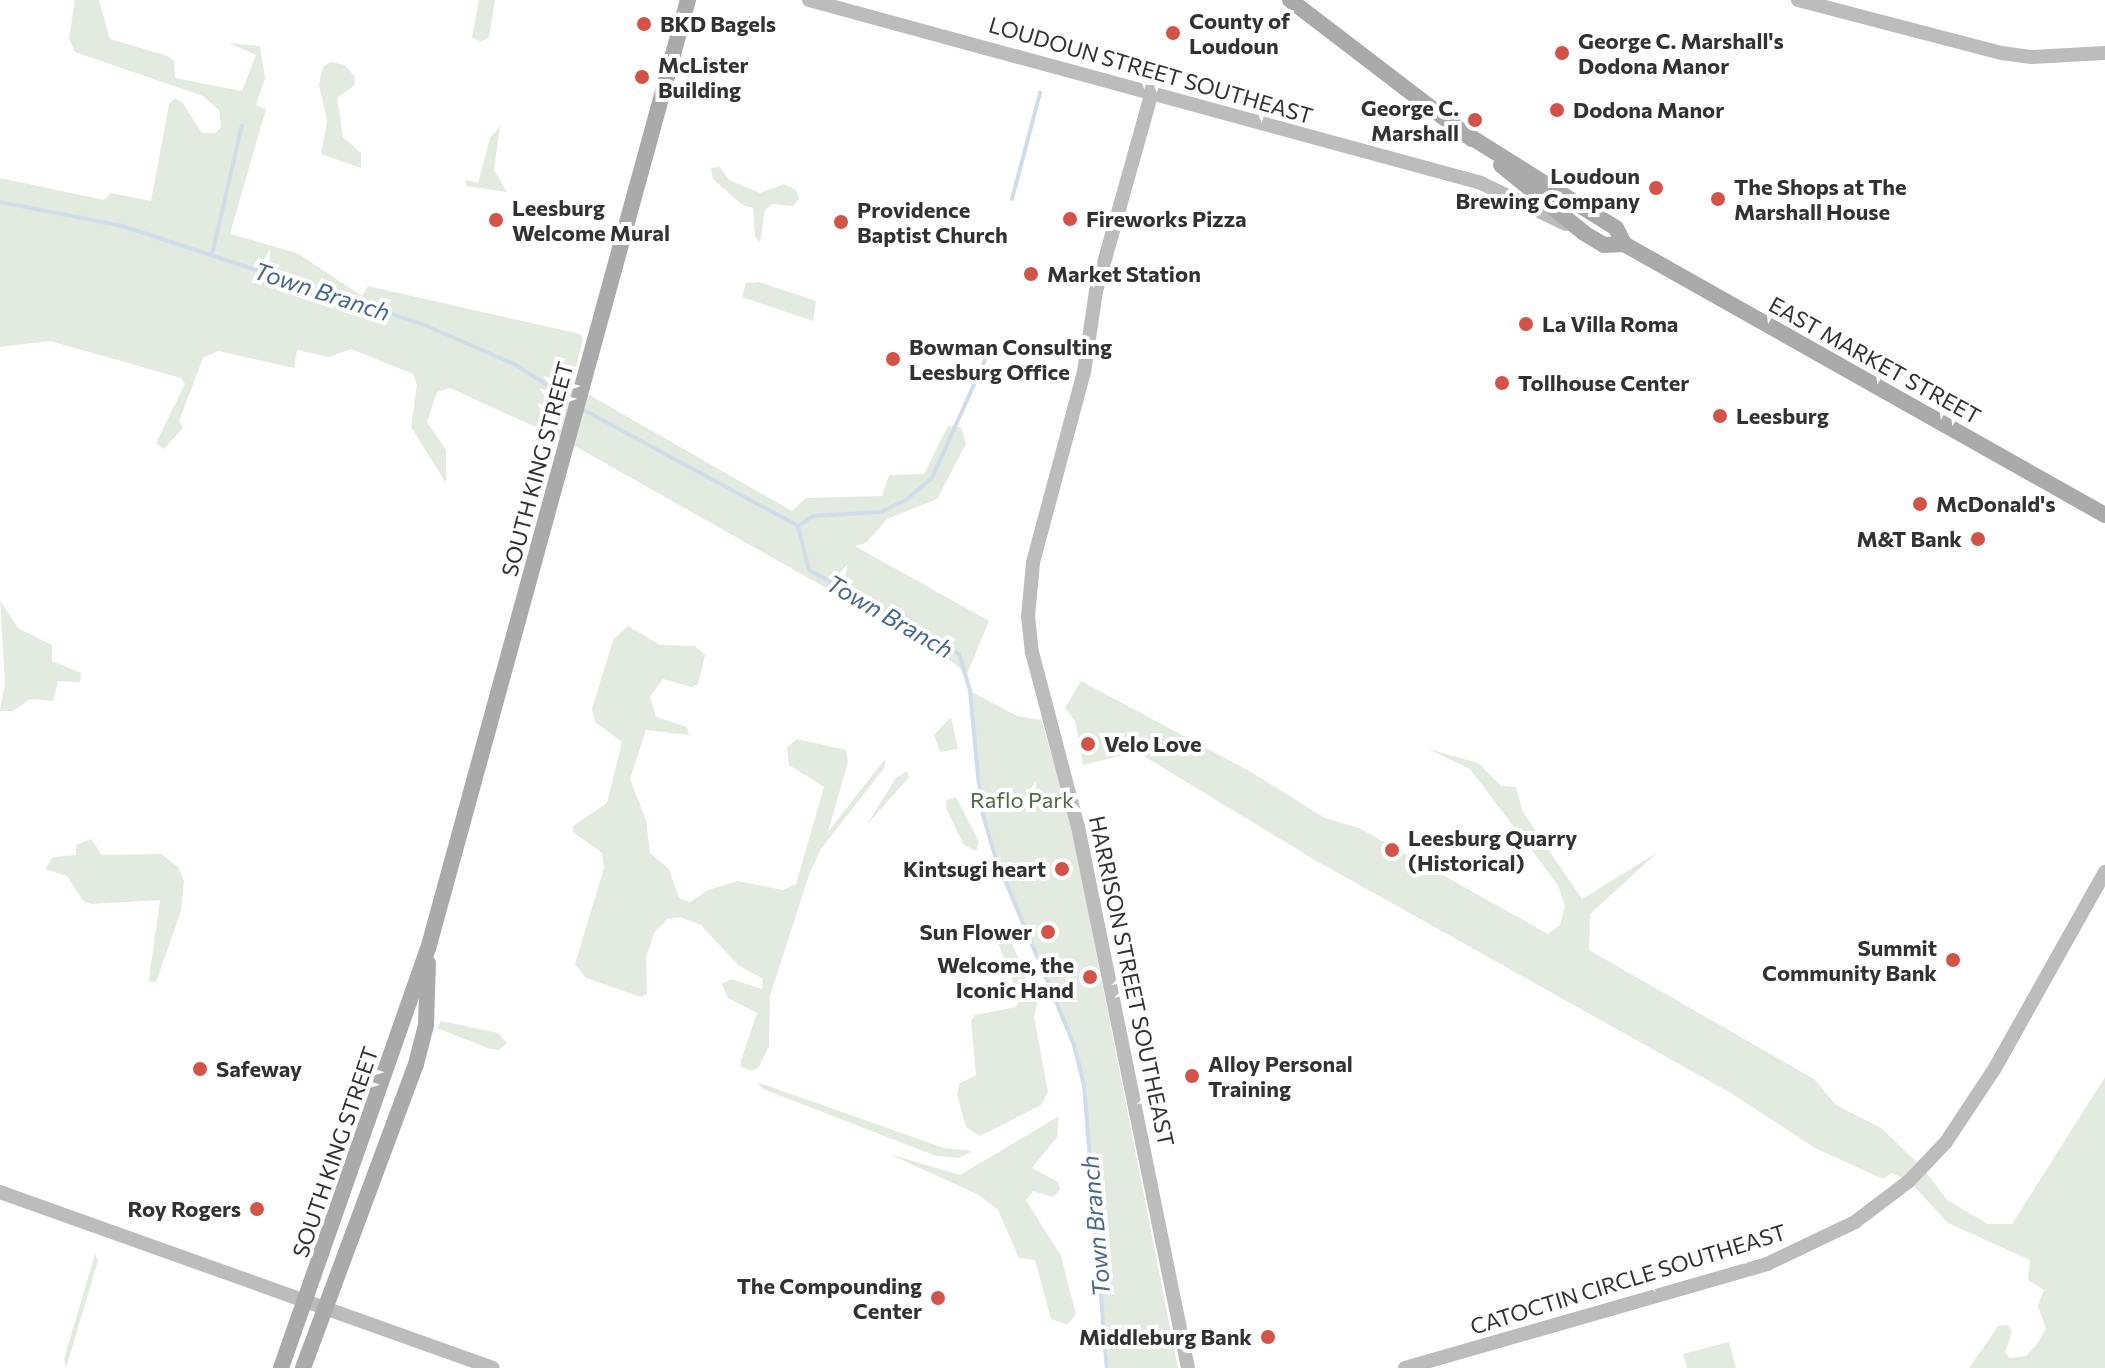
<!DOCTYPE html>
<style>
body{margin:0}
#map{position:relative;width:2105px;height:1368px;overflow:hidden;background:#fff;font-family:Commissioner,sans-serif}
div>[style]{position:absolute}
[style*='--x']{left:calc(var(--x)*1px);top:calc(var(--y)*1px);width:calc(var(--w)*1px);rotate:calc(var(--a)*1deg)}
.green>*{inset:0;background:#e3eadf}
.stream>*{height:4px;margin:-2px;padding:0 2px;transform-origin:2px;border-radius:2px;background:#d0dcea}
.secondary>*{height:14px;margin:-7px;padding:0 7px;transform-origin:7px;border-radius:7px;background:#bcbcbc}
.primary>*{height:16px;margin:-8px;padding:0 8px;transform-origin:8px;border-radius:8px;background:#aaa}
.dots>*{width:22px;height:22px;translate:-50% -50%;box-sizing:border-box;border:4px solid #fff;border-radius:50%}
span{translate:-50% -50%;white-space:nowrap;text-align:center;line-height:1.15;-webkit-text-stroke:8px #fff;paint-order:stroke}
.poi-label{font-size:22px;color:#323232;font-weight:700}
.left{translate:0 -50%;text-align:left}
.right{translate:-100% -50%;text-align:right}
.street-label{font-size:22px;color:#323232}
.park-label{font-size:22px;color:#4f6943}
.water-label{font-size:24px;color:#47688c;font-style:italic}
</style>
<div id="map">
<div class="green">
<div style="clip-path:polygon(75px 0,99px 0,110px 39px,168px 56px,174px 61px,175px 78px,242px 91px,256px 55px,229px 43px,260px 46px,265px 78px,256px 105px,266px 109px,230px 234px,297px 253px,362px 296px,368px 286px,580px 334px,583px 339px,572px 385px,792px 511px,806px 498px,882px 496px,889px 475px,924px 474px,948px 426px,961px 427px,966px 444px,937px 499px,887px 519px,866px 543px,855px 546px,989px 621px,967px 674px,941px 653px,566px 441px,450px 388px,437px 392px,427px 422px,446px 450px,446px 483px,411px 427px,417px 385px,413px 374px,351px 349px,329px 357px,297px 350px,294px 368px,218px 351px,203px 358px,179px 421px,183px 428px,164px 449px,156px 443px,185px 384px,181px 378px,50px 341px,0 347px,0 178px,104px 200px,111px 193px,151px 201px,169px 104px,175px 98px,182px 102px,202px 133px,216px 133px,221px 127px,219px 110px,203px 96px,75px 52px,69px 38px)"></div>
<div style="clip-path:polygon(479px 0,495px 0,489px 37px,480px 42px,472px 37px)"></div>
<div style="clip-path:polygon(330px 62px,345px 65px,355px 77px,355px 85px,337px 98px,343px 137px,361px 153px,361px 168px,321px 154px,327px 121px,319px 85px,323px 67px)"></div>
<div style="clip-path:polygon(500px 126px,494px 170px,507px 192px,466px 186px,466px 180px,478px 183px,490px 138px)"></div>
<div style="clip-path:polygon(720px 167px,729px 180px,760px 193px,784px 184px,796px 190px,799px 199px,793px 206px,773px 204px,765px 210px,760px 243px,755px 236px,753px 208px,742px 205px,713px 179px,711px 168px)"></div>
<div style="clip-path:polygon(759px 282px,816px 301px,813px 321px,742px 297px,746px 283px)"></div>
<div style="clip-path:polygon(0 600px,18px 628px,52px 645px,52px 661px,81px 673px,80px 682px,58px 681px,53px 701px,30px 699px,13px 711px,0 711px,5px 683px)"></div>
<div style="clip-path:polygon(628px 626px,660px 645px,695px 646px,705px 655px,698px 684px,692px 687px,663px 679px,650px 697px,656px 717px,687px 727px,689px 735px,646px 730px,630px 779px,646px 820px,650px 853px,669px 869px,679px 898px,690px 902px,708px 890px,738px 881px,783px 890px,796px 884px,824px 787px,789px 765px,787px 747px,797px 739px,846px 750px,848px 762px,828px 832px,885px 759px,885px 767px,821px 849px,809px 875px,770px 996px,769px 1046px,759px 1067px,752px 1071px,741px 1067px,741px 1060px,757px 1013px,728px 998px,722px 984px,731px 979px,762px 989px,763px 979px,738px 965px,701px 925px,680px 917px,667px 919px,654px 933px,646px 958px,647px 994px,641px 997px,586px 978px,575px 964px,604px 868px,602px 853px,573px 832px,573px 826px,607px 803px,622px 742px,595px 722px,592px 709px,613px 640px)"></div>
<div style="clip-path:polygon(1081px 681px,1251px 772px,1325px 818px,1359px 828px,1548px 934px,1560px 925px,1565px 906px,1558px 885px,1470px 769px,1428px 749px,1478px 763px,1501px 786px,1516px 787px,1523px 812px,1582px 899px,1658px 852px,1590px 914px,1589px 950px,1814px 1079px,1836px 1105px,1881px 1128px,1923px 1168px,1947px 1200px,1988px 1224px,2012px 1224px,2105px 1077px,2105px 1368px,1969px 1368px,1998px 1326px,2008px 1325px,2012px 1332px,2005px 1353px,2010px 1358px,2026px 1356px,2037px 1344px,2046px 1329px,2038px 1306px,2044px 1290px,2028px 1280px,2030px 1260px,1948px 1223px,1909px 1181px,1892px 1173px,1883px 1179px,1817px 1149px,1729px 1092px,1313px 859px,1137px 752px,1083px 765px,1075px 721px,1065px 708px)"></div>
<div style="clip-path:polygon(970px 691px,1017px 716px,1041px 720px,1067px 805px,1178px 1368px,1109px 1368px,1084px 1085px,1074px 1044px,995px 856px,981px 808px)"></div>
<div style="clip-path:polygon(951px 717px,958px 749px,940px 752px,934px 735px)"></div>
<div style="clip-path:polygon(907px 771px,909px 777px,866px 826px,896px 778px)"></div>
<div style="clip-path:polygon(956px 797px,979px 842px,976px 851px,964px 845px,946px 808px,947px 800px)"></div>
<div style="clip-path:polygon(91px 839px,102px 855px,161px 854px,178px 867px,184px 881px,181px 911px,156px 982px,149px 982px,150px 971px,160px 900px,92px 904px,83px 901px,67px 876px,45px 869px,53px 857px,76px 855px,76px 845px)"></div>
<div style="clip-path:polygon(1008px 935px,1038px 1001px,1034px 1017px,1048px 1092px,1041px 1105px,980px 1136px,966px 1127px,957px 1095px,959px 1084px,976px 1075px,971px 1021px,975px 1015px,1016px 1007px,1020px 1000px,999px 945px,998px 939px)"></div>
<div style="clip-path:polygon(441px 1021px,498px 1033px,507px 1043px,499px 1050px,490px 1049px,437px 1028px)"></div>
<div style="clip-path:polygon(757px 1082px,944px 1148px,972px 1151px,960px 1158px,936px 1156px,763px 1089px)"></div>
<div style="clip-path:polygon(1059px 1116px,1057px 1137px,1032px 1168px,1058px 1182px,1060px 1190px,1053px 1197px,1033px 1191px,1026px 1200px,1061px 1256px,1076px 1314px,1067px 1325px,1051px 1319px,1035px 1260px,1019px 1258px,998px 1210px,979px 1195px,889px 1154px,960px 1175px)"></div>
<div style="clip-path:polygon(95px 1254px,98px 1261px,66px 1368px,64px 1359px)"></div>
<div style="clip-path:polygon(1729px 1342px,1736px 1368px,1687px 1368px,1683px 1354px)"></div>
</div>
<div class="stream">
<div style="--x:1012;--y:199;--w:110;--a:-75.2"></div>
<div style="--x:0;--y:202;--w:124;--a:11.1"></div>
<div style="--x:122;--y:226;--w:319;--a:18.1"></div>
<div style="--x:425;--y:325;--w:99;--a:23.7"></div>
<div style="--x:516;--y:365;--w:67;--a:32.7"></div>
<div style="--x:212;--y:255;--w:133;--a:-77"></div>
<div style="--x:582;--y:409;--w:246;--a:28.4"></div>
<div style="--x:798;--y:526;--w:45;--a:76"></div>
<div style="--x:809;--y:570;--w:172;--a:29.2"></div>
<div style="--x:959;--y:654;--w:39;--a:73"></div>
<div style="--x:970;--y:691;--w:118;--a:84.6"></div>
<div style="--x:981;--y:808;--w:50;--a:73.7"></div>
<div style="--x:995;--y:856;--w:205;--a:67.3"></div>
<div style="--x:1074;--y:1045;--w:41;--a:76"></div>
<div style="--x:1084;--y:1085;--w:284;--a:85.4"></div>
<div style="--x:798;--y:526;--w:18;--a:-34"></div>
<div style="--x:813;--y:516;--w:68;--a:-3.4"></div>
<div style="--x:881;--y:512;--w:28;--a:-26"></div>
<div style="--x:906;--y:500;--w:34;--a:-40"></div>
<div style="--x:932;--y:478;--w:129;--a:-65.8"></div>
</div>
<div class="secondary">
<div style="--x:809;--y:0;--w:696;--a:15.23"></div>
<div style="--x:1481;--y:183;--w:94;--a:25.8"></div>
<div style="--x:1798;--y:0;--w:211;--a:14.6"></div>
<div style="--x:2002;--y:53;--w:30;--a:8"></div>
<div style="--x:2032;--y:57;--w:73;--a:-3.1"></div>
<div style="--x:1152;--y:92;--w:207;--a:105.7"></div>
<div style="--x:1096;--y:291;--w:82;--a:98.4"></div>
<div style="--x:1084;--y:372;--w:198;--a:105"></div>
<div style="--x:1033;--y:563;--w:53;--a:95.4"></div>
<div style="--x:1028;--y:616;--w:36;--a:84"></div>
<div style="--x:1032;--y:652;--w:181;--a:75.3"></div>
<div style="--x:1078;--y:827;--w:552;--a:78.51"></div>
<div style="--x:0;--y:1192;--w:523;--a:19.65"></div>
<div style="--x:1405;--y:1368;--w:377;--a:-16"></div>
<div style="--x:1767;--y:1264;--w:98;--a:-25.5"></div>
<div style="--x:1855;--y:1222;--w:68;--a:-37.2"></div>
<div style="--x:1909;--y:1181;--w:54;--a:-46.5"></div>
<div style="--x:1946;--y:1142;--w:89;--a:-56.5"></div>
<div style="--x:1995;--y:1068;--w:225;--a:-60.7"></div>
</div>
<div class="primary">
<div style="--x:1290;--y:0;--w:229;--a:37.4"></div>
<div style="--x:1466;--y:134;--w:177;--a:32.1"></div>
<div style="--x:1616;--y:228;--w:18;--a:63"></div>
<div style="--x:1624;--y:244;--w:552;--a:29.4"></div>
<div style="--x:1501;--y:165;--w:107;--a:39.3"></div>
<div style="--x:1584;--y:233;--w:23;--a:31"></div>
<div style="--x:1604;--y:245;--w:20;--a:-3"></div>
<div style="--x:281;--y:1368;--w:444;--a:-70.7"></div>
<div style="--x:428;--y:949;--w:984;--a:-74.68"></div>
<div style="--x:303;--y:1368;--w:324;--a:-69.6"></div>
<div style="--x:416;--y:1064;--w:40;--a:-75.6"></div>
<div style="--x:426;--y:1025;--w:62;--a:-88.2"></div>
</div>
<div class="dots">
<div style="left:644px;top:24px;background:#d45349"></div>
<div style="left:1173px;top:33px;background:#d45349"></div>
<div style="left:1562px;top:53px;background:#d45349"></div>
<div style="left:642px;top:77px;background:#d45349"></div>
<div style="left:1557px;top:110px;background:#d45349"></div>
<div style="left:1475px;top:120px;background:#d45349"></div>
<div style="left:1656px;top:188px;background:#d45349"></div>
<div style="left:1718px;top:199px;background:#d45349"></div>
<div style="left:1070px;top:219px;background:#d45349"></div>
<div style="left:496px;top:220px;background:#d45349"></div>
<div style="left:841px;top:222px;background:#d45349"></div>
<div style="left:1031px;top:274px;background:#d45349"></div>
<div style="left:1526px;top:324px;background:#d45349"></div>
<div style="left:893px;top:359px;background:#d45349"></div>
<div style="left:1502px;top:383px;background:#d45349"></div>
<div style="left:1720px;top:416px;background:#d45349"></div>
<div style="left:1920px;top:504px;background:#d45349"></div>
<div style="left:1978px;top:539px;background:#d45349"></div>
<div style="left:1088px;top:744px;background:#d45349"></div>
<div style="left:1392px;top:850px;background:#d45349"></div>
<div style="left:1062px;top:869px;background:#d45349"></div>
<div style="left:1048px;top:932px;background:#d45349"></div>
<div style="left:1953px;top:960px;background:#d45349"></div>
<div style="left:1090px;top:977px;background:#d45349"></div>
<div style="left:200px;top:1069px;background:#d45349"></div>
<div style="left:1192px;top:1076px;background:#d45349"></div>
<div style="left:257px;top:1209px;background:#d45349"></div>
<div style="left:938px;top:1298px;background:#d45349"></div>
<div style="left:1268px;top:1337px;background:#d45349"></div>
</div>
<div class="poi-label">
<span class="left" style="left:1189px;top:33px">County of<br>Loudoun</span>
<span class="left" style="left:660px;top:24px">BKD Bagels</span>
<span class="left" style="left:1578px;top:53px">George C. Marshall's<br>Dodona Manor</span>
<span class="left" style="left:658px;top:77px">McLister<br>Building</span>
<span class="right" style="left:1459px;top:120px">George C.<br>Marshall</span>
<span class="left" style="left:1573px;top:110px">Dodona Manor</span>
<span class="right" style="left:1640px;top:188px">Loudoun<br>Brewing Company</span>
<span class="left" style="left:1734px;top:199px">The Shops at The<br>Marshall House</span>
<span class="left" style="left:512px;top:220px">Leesburg<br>Welcome Mural</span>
<span class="left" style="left:857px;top:222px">Providence<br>Baptist Church</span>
<span class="left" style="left:1086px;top:219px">Fireworks Pizza</span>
<span class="left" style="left:1047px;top:274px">Market Station</span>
<span class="left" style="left:1542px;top:324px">La Villa Roma</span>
<span class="left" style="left:909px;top:359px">Bowman Consulting<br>Leesburg Office</span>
<span class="left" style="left:1518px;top:383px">Tollhouse Center</span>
<span class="left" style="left:1736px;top:416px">Leesburg</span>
<span class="left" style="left:1936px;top:504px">McDonald's</span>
<span class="right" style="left:1962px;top:539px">M&amp;T Bank</span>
<span class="left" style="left:1104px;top:744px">Velo Love</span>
<span class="left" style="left:1408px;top:850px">Leesburg Quarry<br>(Historical)</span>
<span class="right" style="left:1046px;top:869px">Kintsugi heart</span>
<span class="right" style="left:1032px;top:932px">Sun Flower</span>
<span class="right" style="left:1937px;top:960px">Summit<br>Community Bank</span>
<span class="right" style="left:1074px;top:977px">Welcome, the<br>Iconic Hand</span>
<span class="left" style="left:1208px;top:1076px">Alloy Personal<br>Training</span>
<span class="left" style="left:216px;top:1069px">Safeway</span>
<span class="right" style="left:241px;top:1209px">Roy Rogers</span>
<span class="right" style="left:922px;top:1298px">The Compounding<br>Center</span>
<span class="right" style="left:1252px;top:1337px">Middleburg Bank</span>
</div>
<div class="street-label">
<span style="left:1151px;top:70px;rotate:16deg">LOUDOUN STREET SOUTHEAST</span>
<span style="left:1875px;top:360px;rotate:29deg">EAST MARKET STREET</span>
<span style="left:537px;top:469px;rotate:-75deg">SOUTH KING STREET</span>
<span style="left:1132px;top:981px;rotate:78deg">HARRISON STREET SOUTHEAST</span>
<span style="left:335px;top:1152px;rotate:-71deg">SOUTH KING STREET</span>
<span style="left:1628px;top:1279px;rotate:-17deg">CATOCTIN CIRCLE SOUTHEAST</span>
</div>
<div class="park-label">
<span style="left:1022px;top:800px">Raflo Park</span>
</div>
<div class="water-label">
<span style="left:322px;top:291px;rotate:18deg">Town Branch</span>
<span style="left:890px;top:616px;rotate:30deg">Town Branch</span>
<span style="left:1095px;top:1226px;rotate:-95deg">Town Branch</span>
</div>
</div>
